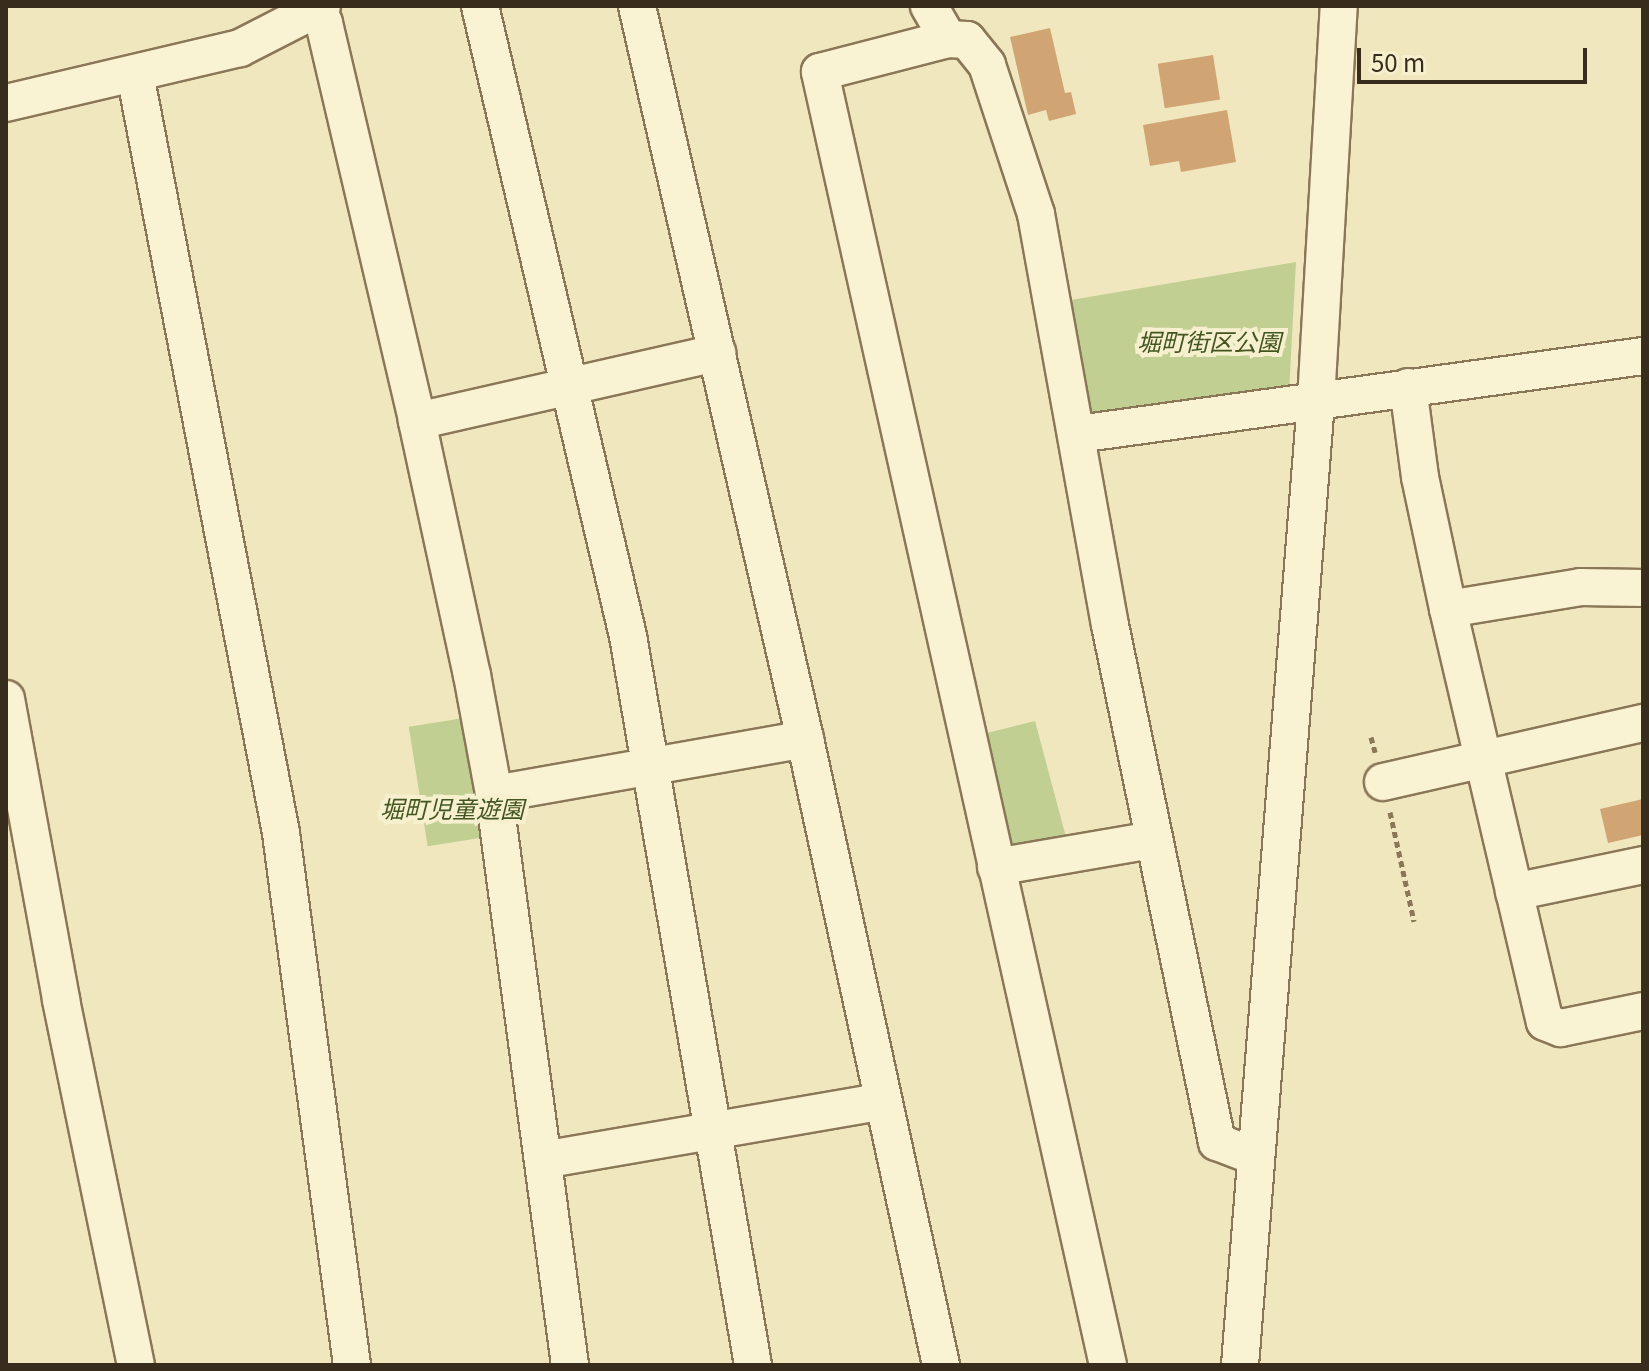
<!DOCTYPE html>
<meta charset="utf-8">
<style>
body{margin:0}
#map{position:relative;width:1649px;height:1371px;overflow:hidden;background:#f0e7bf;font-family:Georgia,"Noto Sans JP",serif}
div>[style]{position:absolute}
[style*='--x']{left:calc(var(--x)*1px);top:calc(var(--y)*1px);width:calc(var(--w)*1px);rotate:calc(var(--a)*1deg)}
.green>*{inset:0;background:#c1cf93;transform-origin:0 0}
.building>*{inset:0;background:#d0a473;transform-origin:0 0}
.path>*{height:5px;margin-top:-2.5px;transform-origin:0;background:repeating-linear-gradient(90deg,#8a7757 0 6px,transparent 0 10px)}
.roads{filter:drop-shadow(2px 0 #8a7757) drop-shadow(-2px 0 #8a7757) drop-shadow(0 2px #8a7757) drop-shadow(0 -2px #8a7757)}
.minor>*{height:36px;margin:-18px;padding:0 18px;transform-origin:18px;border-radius:18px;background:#faf3d3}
span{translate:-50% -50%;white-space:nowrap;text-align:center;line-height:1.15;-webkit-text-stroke:8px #f7f0cf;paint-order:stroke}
.park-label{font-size:24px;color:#435621;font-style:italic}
.frame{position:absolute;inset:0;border:8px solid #382d1c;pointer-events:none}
.scale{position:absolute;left:1357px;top:48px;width:230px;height:36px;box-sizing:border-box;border:4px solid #382d1c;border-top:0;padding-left:10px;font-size:24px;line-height:28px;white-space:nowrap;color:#382d1c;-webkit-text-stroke:6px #f7f0cf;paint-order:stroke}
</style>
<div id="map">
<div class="green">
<div style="clip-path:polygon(1296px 262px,1289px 392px,1096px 424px,1082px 413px,1059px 302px)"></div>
<div style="left:470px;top:717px;width:121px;height:62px;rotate:81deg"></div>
<div style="clip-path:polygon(1035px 721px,1067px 841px,1017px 851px,1008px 844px,983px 734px)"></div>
</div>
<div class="building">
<div style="clip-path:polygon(1050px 28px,1065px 93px,1071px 92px,1076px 114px,1049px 121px,1046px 110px,1028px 115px,1010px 37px)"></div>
<div style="left:1213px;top:55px;width:45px;height:56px;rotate:81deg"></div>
<div style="clip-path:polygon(1227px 110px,1236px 162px,1181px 172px,1179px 161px,1150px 166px,1143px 125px)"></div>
<div style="clip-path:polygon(1643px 799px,1643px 835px,1608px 843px,1600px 809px)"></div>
</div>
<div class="path">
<div style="--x:1371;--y:737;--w:16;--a:75"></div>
<div style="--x:1390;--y:812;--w:112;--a:77.6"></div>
</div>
<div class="roads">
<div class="minor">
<div style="--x:480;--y:6;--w:647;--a:76.78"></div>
<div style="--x:628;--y:636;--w:740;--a:80.27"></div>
<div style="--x:637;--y:6;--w:752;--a:77.09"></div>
<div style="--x:805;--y:739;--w:641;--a:77.74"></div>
<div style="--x:929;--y:6;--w:38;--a:60"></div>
<div style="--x:318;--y:10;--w:14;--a:65"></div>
<div style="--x:324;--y:23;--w:409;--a:76.8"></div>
<div style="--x:417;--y:421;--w:260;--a:77.8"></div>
<div style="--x:472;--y:675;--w:121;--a:79.5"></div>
<div style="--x:494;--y:794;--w:576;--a:82.42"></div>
<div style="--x:135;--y:74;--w:773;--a:79.11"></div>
<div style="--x:281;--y:833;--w:537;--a:82.4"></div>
<div style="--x:6;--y:103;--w:240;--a:-13.2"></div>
<div style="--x:240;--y:48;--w:92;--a:-27.1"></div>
<div style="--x:1408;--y:387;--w:91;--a:82.4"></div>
<div style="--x:1420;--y:477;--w:135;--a:78"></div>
<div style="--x:1448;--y:609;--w:424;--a:76.8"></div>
<div style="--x:1545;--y:1022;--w:17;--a:21"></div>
<div style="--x:1561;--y:1028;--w:84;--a:-11.7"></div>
<div style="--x:417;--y:421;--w:308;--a:-12.8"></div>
<div style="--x:1078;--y:434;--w:570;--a:-7.86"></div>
<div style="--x:1448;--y:609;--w:135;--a:-9.4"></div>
<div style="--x:1581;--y:587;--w:62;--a:0.9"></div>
<div style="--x:6;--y:699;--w:306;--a:79.6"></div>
<div style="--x:61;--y:1000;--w:373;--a:78.4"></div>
<div style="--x:1383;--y:782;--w:267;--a:-12.8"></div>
<div style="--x:494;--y:794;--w:316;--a:-10"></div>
<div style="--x:996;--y:867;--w:159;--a:-9.8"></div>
<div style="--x:1514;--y:892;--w:132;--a:-11.8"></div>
<div style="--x:543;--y:1160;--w:345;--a:-9.8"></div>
<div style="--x:1108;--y:1365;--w:1325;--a:-102.56"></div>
<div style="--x:820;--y:72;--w:132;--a:-14.5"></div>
<div style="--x:948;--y:39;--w:19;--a:3"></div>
<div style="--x:967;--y:40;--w:32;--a:51"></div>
<div style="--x:987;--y:65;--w:157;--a:71.8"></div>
<div style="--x:1036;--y:214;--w:418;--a:79.8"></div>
<div style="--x:1110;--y:625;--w:528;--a:78.31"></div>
<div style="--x:1217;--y:1142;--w:40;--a:21"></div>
<div style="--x:1240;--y:1365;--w:967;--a:-85.49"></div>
<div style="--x:1316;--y:401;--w:396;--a:-86.7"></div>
</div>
</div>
<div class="park-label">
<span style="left:1209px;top:341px">堀町街区公園</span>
<span style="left:452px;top:808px">堀町児童遊園</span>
</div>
<div class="frame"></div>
<div class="scale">50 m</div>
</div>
